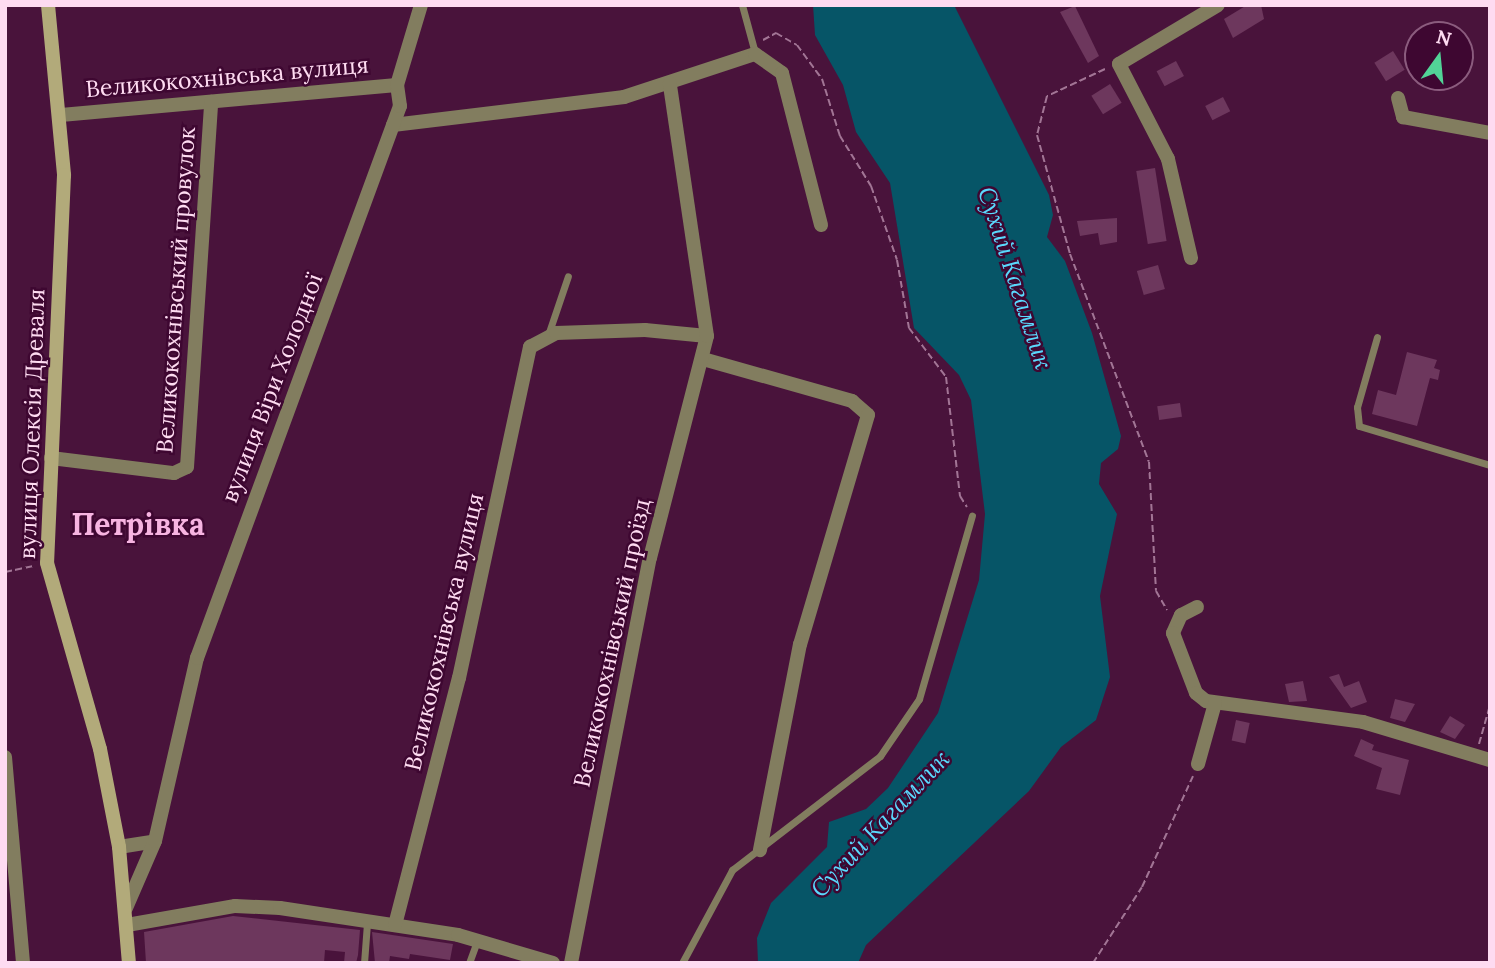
<!DOCTYPE html>
<meta charset="utf-8">
<style>
body{margin:0}
#map{position:relative;width:1495px;height:968px;overflow:hidden;background:#49133b;font-family:Lora,serif}
div>[style]{position:absolute}
[style*='--x']{left:calc(var(--x)*1px);top:calc(var(--y)*1px);width:calc(var(--w)*1px);rotate:calc(var(--a)*1deg)}
.water>*{inset:0;background:#065567}
.building>*{inset:0;background:#6d375d;transform-origin:0 0}
.path>*{height:2px;margin-top:-1px;transform-origin:0;background:repeating-linear-gradient(90deg,#a27595 0 7px,transparent 0 10.5px)}
.lane>*{height:7px;margin:-3.5px;padding:0 3.5px;transform-origin:3.5px;border-radius:3.5px;background:#827d5f}
.street>*{height:14px;margin:-7px;padding:0 7px;transform-origin:7px;border-radius:7px;background:#827d5f}
.secondary>*{height:14px;margin:-7px;padding:0 7px;transform-origin:7px;border-radius:7px;background:#b2aa7a}
span{translate:-50% -50%;white-space:nowrap;text-align:center;line-height:1.15;-webkit-text-stroke:5px #3e0731;paint-order:stroke}
.street-label{font-size:23px;color:#fedbf1}
.water-label{font-size:24px;color:#5ad9fd;font-style:italic}
.district-label{font-size:30px;color:#f7b4e1;font-weight:700}
.frame{position:absolute;inset:0;border:7px solid #fedbf1;pointer-events:none}
.north{position:absolute;left:1404px;top:21px;width:70px;height:70px;box-sizing:border-box;background:#3e0731;border:2px solid #8b5c7e;border-radius:50%;rotate:15deg;font-size:19px;font-weight:700;line-height:28px;text-align:center;color:#fedbf1}
.north::after{content:'';display:block;margin:auto;width:24px;height:32px;background:#52d397;clip-path:polygon(50% 0,100% 100%,50% 72%,0 100%)}
</style>
<div id="map">
<div class="water">
<div style="clip-path:polygon(813px 5px,954px 5px,1049px 195px,1053px 215px,1047px 237px,1065px 261px,1092px 333px,1121px 436px,1118px 449px,1101px 463px,1099px 484px,1117px 514px,1100px 596px,1110px 677px,1096px 720px,1061px 747px,1029px 791px,866px 945px,858px 963px,758px 963px,757px 938px,771px 903px,827px 847px,829px 822px,866px 809px,888px 788px,938px 713px,979px 580px,985px 514px,971px 400px,959px 375px,914px 328px,890px 183px,856px 132px,843px 85px,815px 35px)"></div>
</div>
<div class="building">
<div style="clip-path:polygon(1247px 5px,1261px 5px,1264px 19px,1233px 38px,1224px 19px)"></div>
<div style="clip-path:polygon(1075px 6px,1099px 56px,1088px 63px,1060px 12px)"></div>
<div style="left:1393px;top:51px;width:22px;height:22px;rotate:58deg"></div>
<div style="left:1176px;top:61px;width:17px;height:22px;rotate:62deg"></div>
<div style="left:1110px;top:84px;width:22px;height:22px;rotate:58deg"></div>
<div style="left:1223px;top:97px;width:16px;height:20px;rotate:63deg"></div>
<div style="left:1155px;top:168px;width:74px;height:19px;rotate:81deg"></div>
<div style="clip-path:polygon(1117px 218px,1117px 242px,1100px 245px,1098px 233px,1080px 236px,1077px 221px)"></div>
<div style="left:1158px;top:265px;width:25px;height:22px;rotate:74deg"></div>
<div style="clip-path:polygon(1407px 352px,1437px 360px,1434px 368px,1440px 370px,1438px 380px,1430px 378px,1417px 426px,1372px 414px,1378px 390px,1396px 395px)"></div>
<div style="left:1180px;top:403px;width:14px;height:23px;rotate:82deg"></div>
<div style="clip-path:polygon(1339px 674px,1344px 687px,1359px 681px,1367px 702px,1351px 708px,1329px 677px)"></div>
<div style="clip-path:polygon(1303px 681px,1307px 701px,1289px 702px,1285px 684px)"></div>
<div style="clip-path:polygon(1395px 699px,1415px 704px,1405px 722px,1390px 718px)"></div>
<div style="clip-path:polygon(1450px 716px,1465px 725px,1455px 739px,1440px 732px)"></div>
<div style="left:1236px;top:720px;width:14px;height:21px;rotate:12deg"></div>
<div style="clip-path:polygon(1361px 739px,1374px 745px,1372px 750px,1409px 760px,1400px 795px,1376px 789px,1382px 768px,1354px 756px)"></div>
<div style="clip-path:polygon(233px 916px,360px 930px,358px 955px,356px 963px,344px 963px,345px 952px,325px 950px,324px 963px,146px 963px,144px 932px)"></div>
<div style="clip-path:polygon(372px 932px,453px 944px,450px 960px,410px 954px,409px 959px,390px 956px,389px 963px,375px 963px)"></div>
</div>
<div class="path">
<div style="--x:763;--y:40;--w:15;--a:-28"></div>
<div style="--x:776;--y:33;--w:24;--a:30"></div>
<div style="--x:797;--y:45;--w:42;--a:53.7"></div>
<div style="--x:822;--y:79;--w:60;--a:72.5"></div>
<div style="--x:840;--y:136;--w:59;--a:58.2"></div>
<div style="--x:871;--y:186;--w:78;--a:70.6"></div>
<div style="--x:897;--y:260;--w:69;--a:80"></div>
<div style="--x:909;--y:328;--w:61;--a:52.9"></div>
<div style="--x:946;--y:377;--w:120;--a:83.3"></div>
<div style="--x:960;--y:496;--w:13;--a:58"></div>
<div style="--x:1105;--y:69;--w:64;--a:155"></div>
<div style="--x:1047;--y:96;--w:40;--a:104.4"></div>
<div style="--x:1037;--y:135;--w:123;--a:74.5"></div>
<div style="--x:1070;--y:254;--w:222;--a:69.2"></div>
<div style="--x:1149;--y:462;--w:129;--a:86.9"></div>
<div style="--x:1156;--y:591;--w:22;--a:60"></div>
<div style="--x:5;--y:572;--w:29;--a:-12"></div>
<div style="--x:1479;--y:744;--w:41;--a:-74.2"></div>
<div style="--x:1093;--y:963;--w:90;--a:-57.2"></div>
<div style="--x:1142;--y:887;--w:122;--a:-65.3"></div>
</div>
<div class="lane">
<div style="--x:742;--y:5;--w:50;--a:74.8"></div>
<div style="--x:548;--y:335;--w:62;--a:-71.3"></div>
<div style="--x:1377;--y:337;--w:73;--a:105.9"></div>
<div style="--x:1357;--y:407;--w:19;--a:84"></div>
<div style="--x:1359;--y:426;--w:137;--a:16.6"></div>
<div style="--x:364;--y:963;--w:40;--a:-85.7"></div>
<div style="--x:469;--y:963;--w:23;--a:-70"></div>
<div style="--x:682;--y:963;--w:106;--a:-61.7"></div>
<div style="--x:732;--y:870;--w:187;--a:-37.6"></div>
<div style="--x:880;--y:756;--w:69;--a:-55.6"></div>
<div style="--x:919;--y:699;--w:191;--a:-73.9"></div>
</div>
<div class="street">
<div style="--x:1398;--y:98;--w:20;--a:75"></div>
<div style="--x:1403;--y:117;--w:88;--a:10.4"></div>
<div style="--x:61;--y:115;--w:337;--a:-5.1"></div>
<div style="--x:393;--y:125;--w:233;--a:-6.9"></div>
<div style="--x:624;--y:97;--w:138;--a:-18.2"></div>
<div style="--x:755;--y:54;--w:33;--a:35"></div>
<div style="--x:782;--y:73;--w:157;--a:75.6"></div>
<div style="--x:1191;--y:258;--w:102;--a:-103.1"></div>
<div style="--x:1168;--y:159;--w:107;--a:-117.3"></div>
<div style="--x:1119;--y:64;--w:115;--a:-30.8"></div>
<div style="--x:703;--y:359;--w:155;--a:15.7"></div>
<div style="--x:852;--y:401;--w:21;--a:41"></div>
<div style="--x:868;--y:415;--w:239;--a:106.5"></div>
<div style="--x:800;--y:644;--w:210;--a:101"></div>
<div style="--x:51;--y:458;--w:124;--a:7"></div>
<div style="--x:174;--y:473;--w:14;--a:-25"></div>
<div style="--x:187;--y:467;--w:366;--a:-86.2"></div>
<div style="--x:1197;--y:607;--w:18;--a:153"></div>
<div style="--x:1181;--y:615;--w:20;--a:114"></div>
<div style="--x:1173;--y:633;--w:64;--a:69"></div>
<div style="--x:1196;--y:693;--w:13;--a:39"></div>
<div style="--x:1206;--y:701;--w:158;--a:7.6"></div>
<div style="--x:1363;--y:722;--w:133;--a:16.7"></div>
<div style="--x:5;--y:757;--w:207;--a:85"></div>
<div style="--x:1198;--y:764;--w:63;--a:-74.4"></div>
<div style="--x:119;--y:847;--w:36;--a:-9"></div>
<div style="--x:126;--y:908;--w:73;--a:-66.6"></div>
<div style="--x:155;--y:841;--w:188;--a:-77.1"></div>
<div style="--x:197;--y:658;--w:588;--a:-69.81"></div>
<div style="--x:400;--y:106;--w:21;--a:-98"></div>
<div style="--x:397;--y:85;--w:84;--a:-73.3"></div>
<div style="--x:127;--y:925;--w:110;--a:-10"></div>
<div style="--x:235;--y:906;--w:45;--a:2.5"></div>
<div style="--x:280;--y:908;--w:180;--a:8.6"></div>
<div style="--x:458;--y:935;--w:99;--a:16.4"></div>
<div style="--x:395;--y:925;--w:255;--a:-75.5"></div>
<div style="--x:459;--y:678;--w:339;--a:-77.9"></div>
<div style="--x:530;--y:347;--w:30;--a:-28"></div>
<div style="--x:556;--y:333;--w:89;--a:-1.9"></div>
<div style="--x:645;--y:330;--w:62;--a:5.5"></div>
<div style="--x:571;--y:963;--w:413;--a:-79"></div>
<div style="--x:650;--y:558;--w:229;--a:-75.6"></div>
<div style="--x:707;--y:336;--w:255;--a:-98.4"></div>
</div>
<div class="secondary">
<div style="--x:48;--y:5;--w:171;--a:84.6"></div>
<div style="--x:64;--y:175;--w:388;--a:92.5"></div>
<div style="--x:47;--y:563;--w:193;--a:74.1"></div>
<div style="--x:100;--y:749;--w:100;--a:79"></div>
<div style="--x:119;--y:847;--w:116;--a:85.1"></div>
</div>
<div class="street-label">
<span style="left:227px;top:77px;rotate:-5deg">Великокохнівська вулиця</span>
<span style="left:176px;top:290px;rotate:-86deg">Великокохнівський провулок</span>
<span style="left:272px;top:388px;rotate:-69deg">вулиця Віри Холодної</span>
<span style="left:32px;top:424px;rotate:-88deg">вулиця Олексія Древаля</span>
<span style="left:444px;top:632px;rotate:-77deg">Великокохнівська вулиця</span>
<span style="left:612px;top:643px;rotate:-78deg">Великокохнівський проїзд</span>
</div>
<div class="water-label">
<span style="left:1015px;top:278px;rotate:72deg">Сухий Кагамлик</span>
<span style="left:880px;top:824px;rotate:-47deg">Сухий Кагамлик</span>
</div>
<div class="district-label">
<span style="left:138px;top:524px">Петрівка</span>
</div>
<div class="frame"></div>
<div class="north">N</div>
</div>
